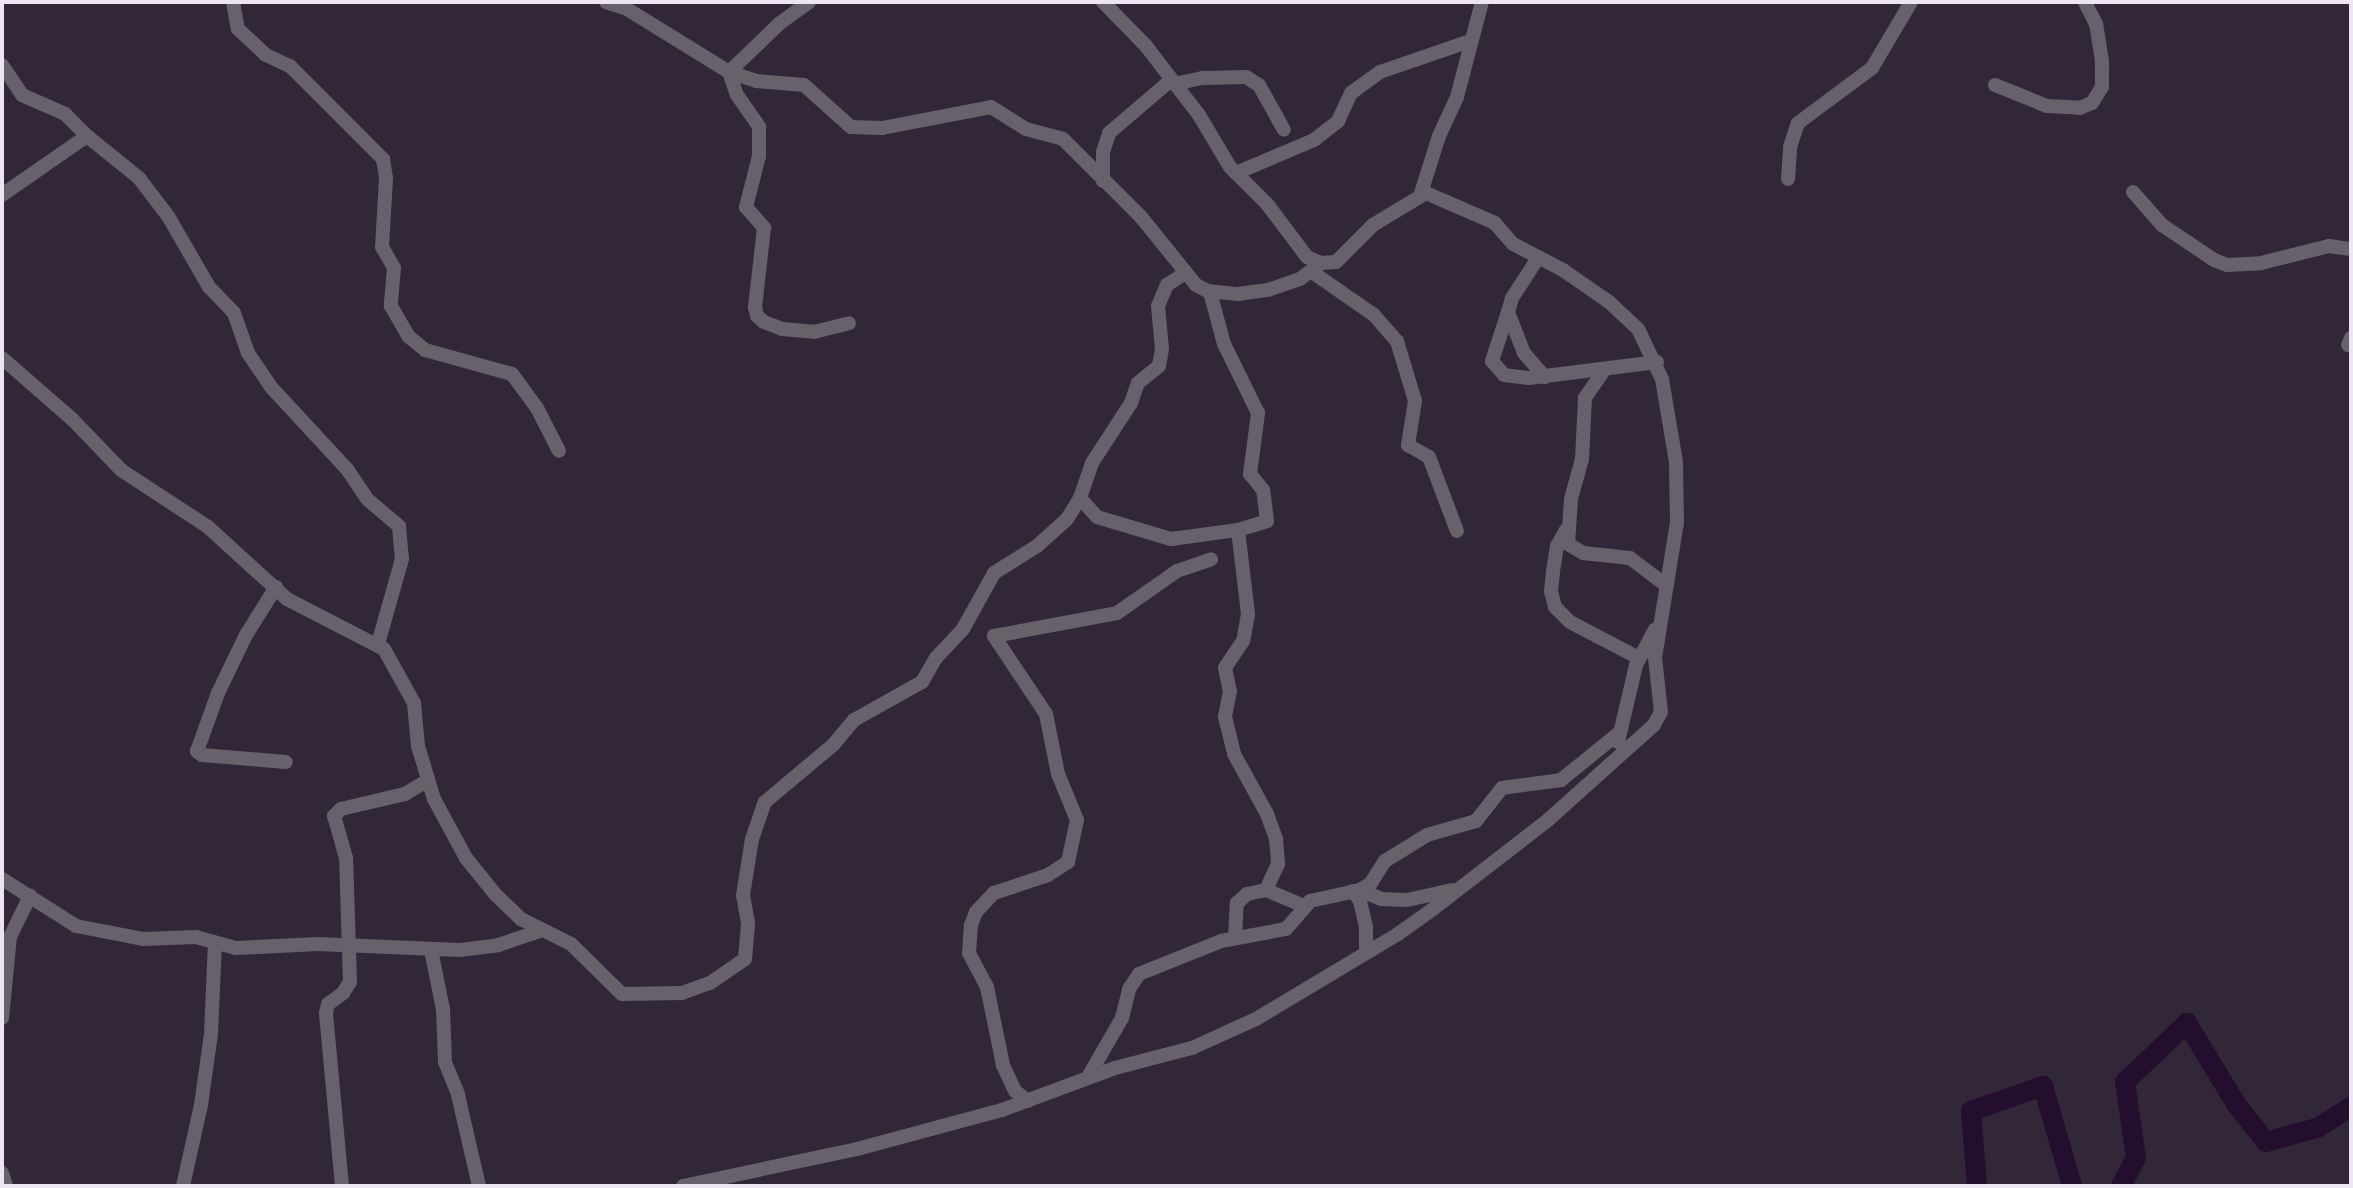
<!DOCTYPE html>
<style>
body{margin:0}
#map{position:relative;width:2353px;height:1188px;overflow:hidden;background:#322739;font-family:Mulish,sans-serif}
div>[style]{position:absolute}
[style*='--x']{left:calc(var(--x)*1px);top:calc(var(--y)*1px);width:calc(var(--w)*1px);rotate:calc(var(--a)*1deg)}
.river>*{height:20px;margin:-10px;padding:0 10px;transform-origin:10px;border-radius:10px;background:#230e2e}
.street>*{height:14px;margin:-7px;padding:0 7px;transform-origin:7px;border-radius:7px;background:#67616b}
span{translate:-50% -50%;white-space:nowrap;text-align:center;line-height:1.15;-webkit-text-stroke:8px #281d2f;paint-order:stroke}
.frame{position:absolute;inset:0;border:4px solid #ede6f2;pointer-events:none}
</style>
<div id="map">
<div class="river">
<div style="--x:1977;--y:1186;--w:75;--a:-94.6"></div>
<div style="--x:1971;--y:1111;--w:76;--a:-19.1"></div>
<div style="--x:2043;--y:1086;--w:104;--a:73.8"></div>
<div style="--x:2121;--y:1186;--w:32;--a:-62"></div>
<div style="--x:2136;--y:1158;--w:77;--a:-98.2"></div>
<div style="--x:2125;--y:1082;--w:86;--a:-43.6"></div>
<div style="--x:2187;--y:1023;--w:95;--a:58.8"></div>
<div style="--x:2236;--y:1104;--w:48;--a:51.7"></div>
<div style="--x:2266;--y:1142;--w:53;--a:-15.4"></div>
<div style="--x:2317;--y:1128;--w:40;--a:-32"></div>
</div>
<div class="street">
<div style="--x:233;--y:2;--w:27;--a:80"></div>
<div style="--x:238;--y:29;--w:38;--a:43"></div>
<div style="--x:266;--y:55;--w:26;--a:25"></div>
<div style="--x:290;--y:66;--w:132;--a:45"></div>
<div style="--x:383;--y:159;--w:19;--a:81"></div>
<div style="--x:386;--y:178;--w:69;--a:93.3"></div>
<div style="--x:382;--y:247;--w:24;--a:60"></div>
<div style="--x:394;--y:268;--w:38;--a:95"></div>
<div style="--x:391;--y:306;--w:34;--a:60"></div>
<div style="--x:408;--y:336;--w:22;--a:39"></div>
<div style="--x:425;--y:350;--w:90;--a:15.4"></div>
<div style="--x:512;--y:374;--w:42;--a:53.7"></div>
<div style="--x:537;--y:408;--w:48;--a:62.9"></div>
<div style="--x:606;--y:2;--w:22;--a:18"></div>
<div style="--x:627;--y:9;--w:120;--a:31.7"></div>
<div style="--x:729;--y:72;--w:28;--a:18"></div>
<div style="--x:756;--y:81;--w:48;--a:4.8"></div>
<div style="--x:804;--y:85;--w:63;--a:41.8"></div>
<div style="--x:851;--y:127;--w:31;--a:2"></div>
<div style="--x:882;--y:128;--w:111;--a:-10.9"></div>
<div style="--x:991;--y:107;--w:41;--a:32.2"></div>
<div style="--x:1026;--y:129;--w:38;--a:15"></div>
<div style="--x:1063;--y:139;--w:110;--a:45"></div>
<div style="--x:1141;--y:217;--w:87;--a:51"></div>
<div style="--x:1196;--y:285;--w:13;--a:27"></div>
<div style="--x:1208;--y:291;--w:30;--a:6"></div>
<div style="--x:1238;--y:294;--w:30;--a:-8"></div>
<div style="--x:1268;--y:290;--w:34;--a:-19"></div>
<div style="--x:1300;--y:279;--w:26;--a:-37"></div>
<div style="--x:809;--y:2;--w:36;--a:144"></div>
<div style="--x:780;--y:23;--w:71;--a:136.1"></div>
<div style="--x:729;--y:72;--w:24;--a:71"></div>
<div style="--x:737;--y:95;--w:39;--a:55"></div>
<div style="--x:759;--y:127;--w:29;--a:90"></div>
<div style="--x:759;--y:156;--w:53;--a:104.3"></div>
<div style="--x:746;--y:207;--w:28;--a:49"></div>
<div style="--x:764;--y:228;--w:80;--a:96.5"></div>
<div style="--x:755;--y:307;--w:9;--a:77"></div>
<div style="--x:757;--y:316;--w:9;--a:41"></div>
<div style="--x:764;--y:322;--w:19;--a:21"></div>
<div style="--x:782;--y:329;--w:32;--a:5"></div>
<div style="--x:814;--y:332;--w:36;--a:-14"></div>
<div style="--x:2;--y:65;--w:36;--a:56"></div>
<div style="--x:22;--y:95;--w:47;--a:23.8"></div>
<div style="--x:65;--y:114;--w:33;--a:45"></div>
<div style="--x:1174;--y:84;--w:30;--a:-12"></div>
<div style="--x:1203;--y:78;--w:43;--a:-1.3"></div>
<div style="--x:1246;--y:77;--w:15;--a:32"></div>
<div style="--x:1259;--y:85;--w:51;--a:60.9"></div>
<div style="--x:1995;--y:85;--w:56;--a:22"></div>
<div style="--x:2047;--y:106;--w:33;--a:3"></div>
<div style="--x:2080;--y:108;--w:13;--a:-23"></div>
<div style="--x:2092;--y:103;--w:19;--a:-58"></div>
<div style="--x:2102;--y:87;--w:26;--a:-90"></div>
<div style="--x:2102;--y:61;--w:37;--a:-99"></div>
<div style="--x:2096;--y:24;--w:25;--a:-117"></div>
<div style="--x:1236;--y:173;--w:85;--a:-22.9"></div>
<div style="--x:1314;--y:140;--w:31;--a:-38"></div>
<div style="--x:1338;--y:121;--w:31;--a:-65"></div>
<div style="--x:1351;--y:93;--w:36;--a:-36"></div>
<div style="--x:1380;--y:72;--w:95;--a:-19"></div>
<div style="--x:1788;--y:179;--w:32;--a:-86"></div>
<div style="--x:1790;--y:147;--w:25;--a:-72"></div>
<div style="--x:1798;--y:123;--w:92;--a:-36.6"></div>
<div style="--x:1872;--y:68;--w:77;--a:-59.4"></div>
<div style="--x:1103;--y:181;--w:29;--a:-90"></div>
<div style="--x:1103;--y:152;--w:20;--a:-72"></div>
<div style="--x:1109;--y:133;--w:82;--a:-40.5"></div>
<div style="--x:2133;--y:192;--w:44;--a:48.7"></div>
<div style="--x:2162;--y:225;--w:63;--a:33.9"></div>
<div style="--x:2214;--y:260;--w:14;--a:21"></div>
<div style="--x:2227;--y:265;--w:34;--a:-3"></div>
<div style="--x:2261;--y:263;--w:70;--a:-14"></div>
<div style="--x:2329;--y:246;--w:22;--a:8"></div>
<div style="--x:1421;--y:193;--w:60;--a:-72.5"></div>
<div style="--x:1439;--y:136;--w:43;--a:-65.2"></div>
<div style="--x:1457;--y:97;--w:98;--a:-75.3"></div>
<div style="--x:2;--y:195;--w:103;--a:-34.8"></div>
<div style="--x:87;--y:136;--w:67;--a:38.9"></div>
<div style="--x:139;--y:178;--w:48;--a:52.7"></div>
<div style="--x:168;--y:216;--w:82;--a:60"></div>
<div style="--x:209;--y:287;--w:36;--a:46"></div>
<div style="--x:234;--y:313;--w:42;--a:70.7"></div>
<div style="--x:248;--y:353;--w:41;--a:55.9"></div>
<div style="--x:271;--y:387;--w:112;--a:47.2"></div>
<div style="--x:347;--y:469;--w:36;--a:56"></div>
<div style="--x:367;--y:499;--w:42;--a:40.2"></div>
<div style="--x:399;--y:526;--w:33;--a:85"></div>
<div style="--x:402;--y:559;--w:88;--a:105.8"></div>
<div style="--x:1538;--y:258;--w:48;--a:123"></div>
<div style="--x:1512;--y:298;--w:15;--a:106"></div>
<div style="--x:1508;--y:312;--w:44;--a:68.7"></div>
<div style="--x:1524;--y:353;--w:32;--a:49"></div>
<div style="--x:1312;--y:272;--w:75;--a:34.7"></div>
<div style="--x:1374;--y:315;--w:35;--a:49"></div>
<div style="--x:1397;--y:341;--w:63;--a:73.3"></div>
<div style="--x:1415;--y:401;--w:45;--a:99"></div>
<div style="--x:1408;--y:445;--w:24;--a:30"></div>
<div style="--x:1429;--y:457;--w:79;--a:69.3"></div>
<div style="--x:1508;--y:312;--w:52;--a:108.1"></div>
<div style="--x:1492;--y:361;--w:18;--a:49"></div>
<div style="--x:1504;--y:375;--w:25;--a:7"></div>
<div style="--x:1529;--y:378;--w:129;--a:-7.1"></div>
<div style="--x:2348;--y:345;--w:8;--a:-67"></div>
<div style="--x:2;--y:358;--w:93;--a:41.1"></div>
<div style="--x:72;--y:419;--w:71;--a:46.1"></div>
<div style="--x:121;--y:470;--w:104;--a:33.2"></div>
<div style="--x:208;--y:527;--w:107;--a:42.3"></div>
<div style="--x:287;--y:599;--w:109;--a:27.3"></div>
<div style="--x:384;--y:649;--w:62;--a:60.9"></div>
<div style="--x:414;--y:703;--w:43;--a:84.7"></div>
<div style="--x:418;--y:746;--w:55;--a:73.2"></div>
<div style="--x:434;--y:799;--w:67;--a:61.5"></div>
<div style="--x:466;--y:858;--w:48;--a:51"></div>
<div style="--x:496;--y:895;--w:35;--a:44"></div>
<div style="--x:521;--y:919;--w:56;--a:26.6"></div>
<div style="--x:571;--y:944;--w:71;--a:44.4"></div>
<div style="--x:622;--y:994;--w:60;--a:-1"></div>
<div style="--x:682;--y:993;--w:30;--a:-20"></div>
<div style="--x:710;--y:983;--w:42;--a:-34.4"></div>
<div style="--x:745;--y:959;--w:36;--a:-85"></div>
<div style="--x:748;--y:923;--w:28;--a:-100"></div>
<div style="--x:743;--y:895;--w:57;--a:-80.9"></div>
<div style="--x:752;--y:839;--w:39;--a:-71"></div>
<div style="--x:765;--y:802;--w:89;--a:-40"></div>
<div style="--x:833;--y:745;--w:33;--a:-50"></div>
<div style="--x:854;--y:720;--w:78;--a:-29.2"></div>
<div style="--x:922;--y:682;--w:28;--a:-60"></div>
<div style="--x:936;--y:658;--w:40;--a:-47"></div>
<div style="--x:963;--y:629;--w:64;--a:-61"></div>
<div style="--x:994;--y:573;--w:51;--a:-32.1"></div>
<div style="--x:1037;--y:546;--w:40;--a:-42"></div>
<div style="--x:1067;--y:519;--w:25;--a:-58"></div>
<div style="--x:1080;--y:498;--w:37;--a:-71"></div>
<div style="--x:1092;--y:463;--w:72;--a:-57"></div>
<div style="--x:1131;--y:403;--w:21;--a:-71"></div>
<div style="--x:1138;--y:383;--w:27;--a:-39"></div>
<div style="--x:1159;--y:366;--w:17;--a:-80"></div>
<div style="--x:1162;--y:349;--w:43;--a:-95.3"></div>
<div style="--x:1158;--y:306;--w:23;--a:-67"></div>
<div style="--x:1167;--y:285;--w:22;--a:-34"></div>
<div style="--x:1605;--y:369;--w:35;--a:125"></div>
<div style="--x:1585;--y:398;--w:61;--a:92.8"></div>
<div style="--x:1582;--y:459;--w:41;--a:105.4"></div>
<div style="--x:1571;--y:499;--w:45;--a:93.8"></div>
<div style="--x:1568;--y:544;--w:17;--a:31"></div>
<div style="--x:1583;--y:553;--w:47;--a:6.1"></div>
<div style="--x:1630;--y:558;--w:46;--a:37.1"></div>
<div style="--x:1080;--y:498;--w:25;--a:48"></div>
<div style="--x:1097;--y:517;--w:77;--a:16.6"></div>
<div style="--x:1171;--y:539;--w:68;--a:-7.7"></div>
<div style="--x:1238;--y:530;--w:30;--a:-17"></div>
<div style="--x:1267;--y:521;--w:31;--a:-97"></div>
<div style="--x:1263;--y:490;--w:21;--a:-129"></div>
<div style="--x:1250;--y:474;--w:62;--a:-82.5"></div>
<div style="--x:1258;--y:413;--w:77;--a:-116.2"></div>
<div style="--x:1224;--y:344;--w:54;--a:-105.1"></div>
<div style="--x:1238;--y:530;--w:85;--a:83.2"></div>
<div style="--x:1248;--y:614;--w:27;--a:100"></div>
<div style="--x:1243;--y:641;--w:32;--a:124"></div>
<div style="--x:1225;--y:668;--w:24;--a:78"></div>
<div style="--x:1230;--y:691;--w:26;--a:101"></div>
<div style="--x:1225;--y:717;--w:38;--a:76"></div>
<div style="--x:1234;--y:754;--w:68;--a:61.2"></div>
<div style="--x:1267;--y:814;--w:27;--a:70"></div>
<div style="--x:1276;--y:839;--w:25;--a:85"></div>
<div style="--x:1278;--y:864;--w:29;--a:115"></div>
<div style="--x:1566;--y:530;--w:18;--a:119"></div>
<div style="--x:1557;--y:546;--w:26;--a:99"></div>
<div style="--x:1553;--y:572;--w:19;--a:96"></div>
<div style="--x:1551;--y:591;--w:16;--a:76"></div>
<div style="--x:1555;--y:607;--w:21;--a:45"></div>
<div style="--x:1570;--y:622;--w:78;--a:27.6"></div>
<div style="--x:276;--y:587;--w:57;--a:122"></div>
<div style="--x:246;--y:635;--w:64;--a:115.8"></div>
<div style="--x:218;--y:693;--w:62;--a:109.9"></div>
<div style="--x:197;--y:751;--w:6;--a:39"></div>
<div style="--x:202;--y:755;--w:84;--a:4.8"></div>
<div style="--x:1618;--y:742;--w:79;--a:-76.8"></div>
<div style="--x:1636;--y:665;--w:40;--a:-62"></div>
<div style="--x:2;--y:879;--w:88;--a:32.4"></div>
<div style="--x:76;--y:926;--w:68;--a:11"></div>
<div style="--x:143;--y:939;--w:53;--a:-2.2"></div>
<div style="--x:196;--y:937;--w:41;--a:15.4"></div>
<div style="--x:236;--y:948;--w:82;--a:-2.8"></div>
<div style="--x:318;--y:944;--w:142;--a:2.4"></div>
<div style="--x:460;--y:950;--w:38;--a:-7"></div>
<div style="--x:498;--y:945;--w:44;--a:-18.4"></div>
<div style="--x:1360;--y:890;--w:23;--a:23"></div>
<div style="--x:1381;--y:899;--w:26;--a:2"></div>
<div style="--x:1407;--y:900;--w:46;--a:-12.5"></div>
<div style="--x:1353;--y:891;--w:12;--a:55"></div>
<div style="--x:1360;--y:901;--w:28;--a:77"></div>
<div style="--x:1366;--y:928;--w:23;--a:90"></div>
<div style="--x:1235;--y:937;--w:34;--a:-87"></div>
<div style="--x:1237;--y:903;--w:13;--a:-42"></div>
<div style="--x:1247;--y:894;--w:19;--a:-12"></div>
<div style="--x:1266;--y:890;--w:41;--a:22.8"></div>
<div style="--x:431;--y:950;--w:60;--a:78.5"></div>
<div style="--x:443;--y:1009;--w:53;--a:87.8"></div>
<div style="--x:445;--y:1062;--w:35;--a:68"></div>
<div style="--x:458;--y:1095;--w:93;--a:77"></div>
<div style="--x:2;--y:1018;--w:81;--a:-84.4"></div>
<div style="--x:10;--y:937;--w:46;--a:-64"></div>
<div style="--x:1088;--y:1077;--w:68;--a:-60"></div>
<div style="--x:1122;--y:1018;--w:30;--a:-76"></div>
<div style="--x:1129;--y:989;--w:18;--a:-56"></div>
<div style="--x:1139;--y:974;--w:88;--a:-21.9"></div>
<div style="--x:1221;--y:941;--w:66;--a:-10.5"></div>
<div style="--x:1286;--y:929;--w:37;--a:-49"></div>
<div style="--x:1310;--y:901;--w:51;--a:-12.4"></div>
<div style="--x:1360;--y:890;--w:13;--a:-32"></div>
<div style="--x:1371;--y:883;--w:26;--a:-58"></div>
<div style="--x:1385;--y:861;--w:49;--a:-31.8"></div>
<div style="--x:1427;--y:835;--w:51;--a:-15.9"></div>
<div style="--x:1476;--y:821;--w:42;--a:-51.8"></div>
<div style="--x:1502;--y:788;--w:60;--a:-7.7"></div>
<div style="--x:1561;--y:780;--w:76;--a:-39.1"></div>
<div style="--x:1028;--y:1101;--w:16;--a:-142"></div>
<div style="--x:1015;--y:1091;--w:29;--a:-115"></div>
<div style="--x:1003;--y:1065;--w:80;--a:-101.6"></div>
<div style="--x:987;--y:987;--w:38;--a:-118"></div>
<div style="--x:969;--y:953;--w:28;--a:-86"></div>
<div style="--x:971;--y:925;--w:14;--a:-69"></div>
<div style="--x:976;--y:912;--w:26;--a:-47"></div>
<div style="--x:994;--y:893;--w:57;--a:-18.4"></div>
<div style="--x:1048;--y:875;--w:24;--a:-33"></div>
<div style="--x:1068;--y:862;--w:43;--a:-77.9"></div>
<div style="--x:1077;--y:820;--w:50;--a:-112.4"></div>
<div style="--x:1058;--y:774;--w:61;--a:-101.3"></div>
<div style="--x:1046;--y:714;--w:94;--a:-123.7"></div>
<div style="--x:994;--y:636;--w:125;--a:-10.6"></div>
<div style="--x:1117;--y:613;--w:73;--a:-35"></div>
<div style="--x:1177;--y:571;--w:36;--a:-19"></div>
<div style="--x:2;--y:1173;--w:14;--a:73"></div>
<div style="--x:183;--y:1186;--w:83;--a:-77.5"></div>
<div style="--x:201;--y:1105;--w:72;--a:-82"></div>
<div style="--x:211;--y:1034;--w:90;--a:-87.5"></div>
<div style="--x:342;--y:1186;--w:174;--a:-95.3"></div>
<div style="--x:326;--y:1013;--w:9;--a:-77"></div>
<div style="--x:328;--y:1004;--w:19;--a:-36"></div>
<div style="--x:343;--y:993;--w:13;--a:-58"></div>
<div style="--x:350;--y:982;--w:124;--a:-91.8"></div>
<div style="--x:346;--y:858;--w:44;--a:-105.9"></div>
<div style="--x:334;--y:816;--w:10;--a:-45"></div>
<div style="--x:341;--y:809;--w:66;--a:-13.2"></div>
<div style="--x:405;--y:794;--w:27;--a:-31"></div>
<div style="--x:683;--y:1186;--w:178;--a:-12"></div>
<div style="--x:857;--y:1149;--w:150;--a:-15.1"></div>
<div style="--x:1002;--y:1110;--w:121;--a:-20.4"></div>
<div style="--x:1115;--y:1068;--w:80;--a:-14.6"></div>
<div style="--x:1192;--y:1048;--w:70;--a:-24.4"></div>
<div style="--x:1256;--y:1019;--w:165;--a:-30.9"></div>
<div style="--x:1398;--y:934;--w:43;--a:-35.5"></div>
<div style="--x:1433;--y:909;--w:145;--a:-37.7"></div>
<div style="--x:1548;--y:820;--w:142;--a:-41.9"></div>
<div style="--x:1654;--y:725;--w:15;--a:-62"></div>
<div style="--x:1661;--y:712;--w:54;--a:-96.3"></div>
<div style="--x:1655;--y:658;--w:138;--a:-80.8"></div>
<div style="--x:1677;--y:522;--w:60;--a:-91"></div>
<div style="--x:1676;--y:462;--w:84;--a:-99.6"></div>
<div style="--x:1662;--y:379;--w:55;--a:-115.6"></div>
<div style="--x:1638;--y:329;--w:40;--a:-137"></div>
<div style="--x:1609;--y:302;--w:56;--a:-145.2"></div>
<div style="--x:1563;--y:270;--w:56;--a:-152.5"></div>
<div style="--x:1513;--y:244;--w:28;--a:-131"></div>
<div style="--x:1495;--y:223;--w:75;--a:-156.5"></div>
<div style="--x:1426;--y:193;--w:62;--a:148.9"></div>
<div style="--x:1373;--y:225;--w:52;--a:135"></div>
<div style="--x:1336;--y:262;--w:15;--a:176"></div>
<div style="--x:1321;--y:263;--w:15;--a:-157"></div>
<div style="--x:1307;--y:257;--w:66;--a:-127"></div>
<div style="--x:1267;--y:204;--w:52;--a:-135"></div>
<div style="--x:1230;--y:167;--w:61;--a:-120.8"></div>
<div style="--x:1199;--y:115;--w:87;--a:-127.5"></div>
<div style="--x:1146;--y:46;--w:62;--a:-134.3"></div>
</div>
<div class="frame"></div>
</div>
